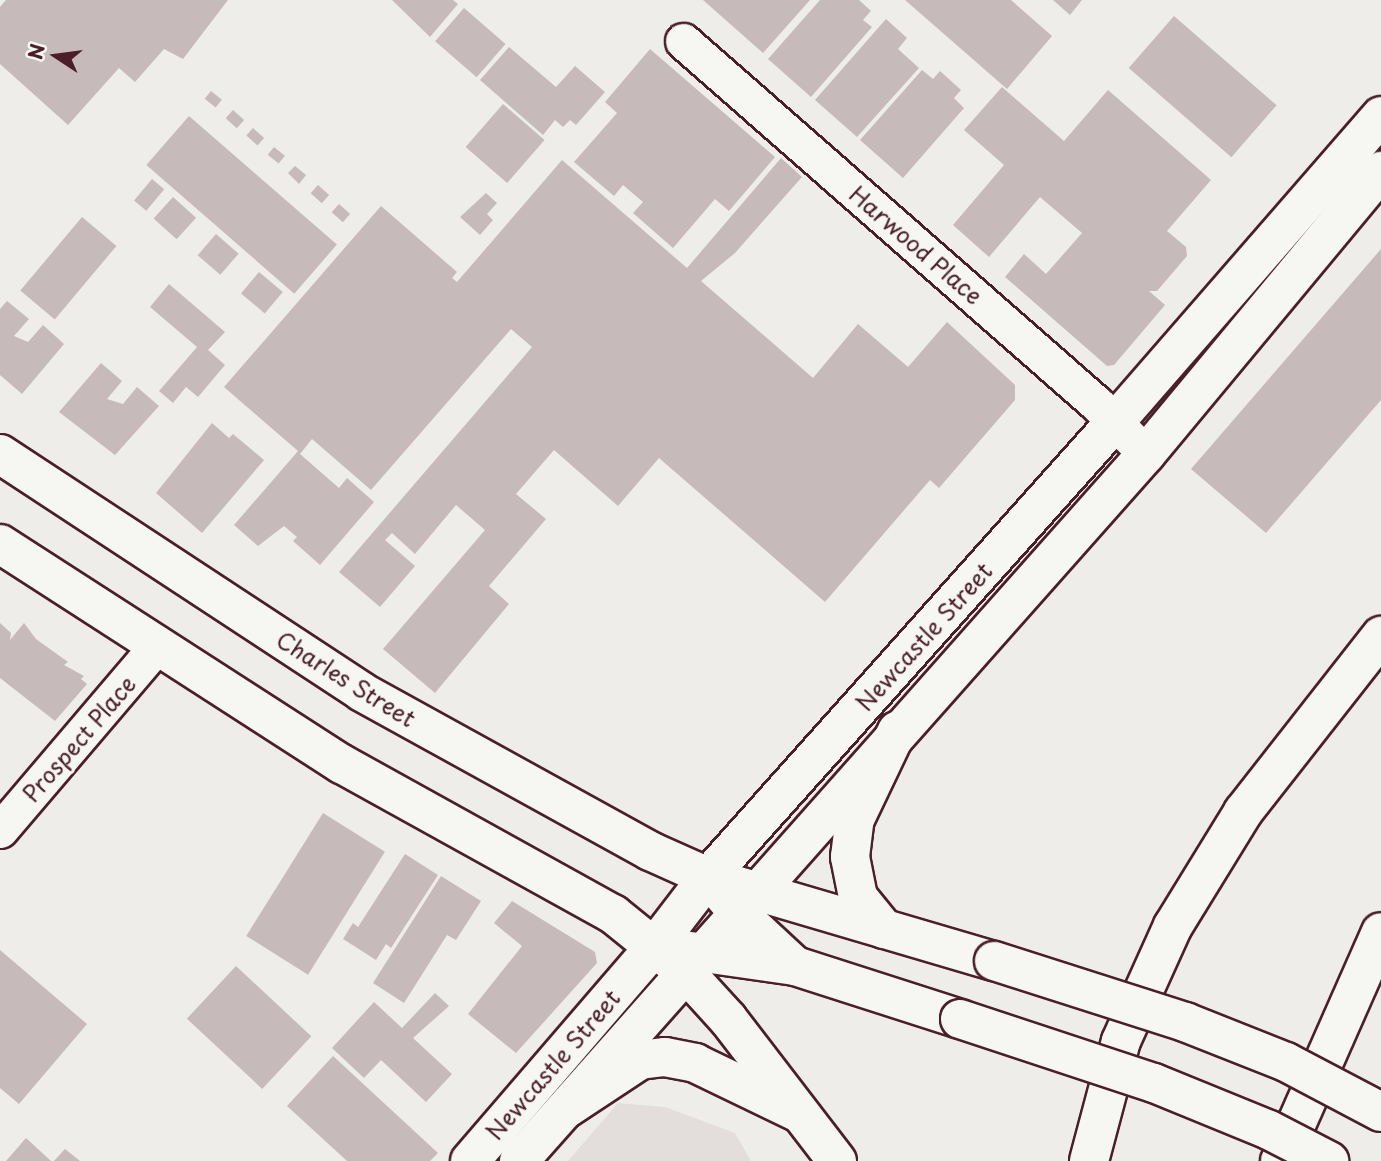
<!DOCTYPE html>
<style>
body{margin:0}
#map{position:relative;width:1381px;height:1161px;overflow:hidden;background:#efedea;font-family:"Playpen Sans",sans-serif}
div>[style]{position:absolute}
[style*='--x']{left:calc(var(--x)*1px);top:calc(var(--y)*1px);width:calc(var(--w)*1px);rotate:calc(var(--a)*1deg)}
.built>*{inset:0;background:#e3dedc}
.building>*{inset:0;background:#c6babb;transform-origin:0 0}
.roads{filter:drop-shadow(2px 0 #4a1f2b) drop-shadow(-2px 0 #4a1f2b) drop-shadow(0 2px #4a1f2b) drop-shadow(0 -2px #4a1f2b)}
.street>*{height:35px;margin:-17.5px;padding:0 17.5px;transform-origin:17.5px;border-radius:17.5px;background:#f6f6f2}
.primary>*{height:38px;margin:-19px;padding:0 19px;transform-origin:19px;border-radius:19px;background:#f6f6f2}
.highway>*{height:38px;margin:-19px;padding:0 19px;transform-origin:19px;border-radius:19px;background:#f6f6f2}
.bridges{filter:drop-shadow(2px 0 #4a1f2b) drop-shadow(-2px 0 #4a1f2b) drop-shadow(0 2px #4a1f2b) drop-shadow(0 -2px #4a1f2b)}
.highway-bridge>*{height:38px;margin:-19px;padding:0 19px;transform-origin:19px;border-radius:19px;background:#f6f6f2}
span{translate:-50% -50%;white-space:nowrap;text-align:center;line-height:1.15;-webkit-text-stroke:6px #f6f6f2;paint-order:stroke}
.street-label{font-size:23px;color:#4a1f2b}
.north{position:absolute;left:21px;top:21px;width:70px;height:70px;-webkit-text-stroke:5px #f6f6f2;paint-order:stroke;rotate:283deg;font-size:19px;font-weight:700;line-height:28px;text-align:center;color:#4a1f2b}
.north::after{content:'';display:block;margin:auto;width:24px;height:32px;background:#4a1f2b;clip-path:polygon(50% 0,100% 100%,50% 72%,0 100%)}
</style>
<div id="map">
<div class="built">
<div style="clip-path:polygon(618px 1103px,665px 1107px,735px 1133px,751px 1161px,568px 1161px)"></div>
</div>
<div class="building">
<div style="clip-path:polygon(6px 0,228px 0,183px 59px,164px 49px,135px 82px,119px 68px,68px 125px,0 64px,0 7px)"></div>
<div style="clip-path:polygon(392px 0,453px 0,458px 4px,430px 37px)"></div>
<div style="clip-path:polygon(703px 0,810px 0,763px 53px)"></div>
<div style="clip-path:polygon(820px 0,859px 0,871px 11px,863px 20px,872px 27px,811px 97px,768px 59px)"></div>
<div style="clip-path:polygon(905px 0,1011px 0,1052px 36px,1007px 89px)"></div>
<div style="clip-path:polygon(1053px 0,1082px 0,1070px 15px)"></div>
<div style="left:464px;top:8px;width:55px;height:44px;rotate:41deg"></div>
<div style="left:1174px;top:16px;width:136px;height:69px;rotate:41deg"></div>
<div style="clip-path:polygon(886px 19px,907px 38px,898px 49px,919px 68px,857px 137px,815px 100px)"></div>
<div style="clip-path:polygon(509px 47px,556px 87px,575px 66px,605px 92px,576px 125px,570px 120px,563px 127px,555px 120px,543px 135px,480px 80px)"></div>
<div style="clip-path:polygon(650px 49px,775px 157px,729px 211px,715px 199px,673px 248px,633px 213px,643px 202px,623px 185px,614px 196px,574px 162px,617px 113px,605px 102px)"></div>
<div style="clip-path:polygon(922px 70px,933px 79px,940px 71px,961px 90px,954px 98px,964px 108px,903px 178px,860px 140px)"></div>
<div style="clip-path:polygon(1002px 87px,1064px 141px,1108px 90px,1211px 180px,1167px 231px,1186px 247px,1187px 256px,1157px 291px,1149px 291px,1165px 305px,1114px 365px,1107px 366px,1005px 277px,1024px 254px,1046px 274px,1082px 233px,1040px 197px,989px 257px,953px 225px,1004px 165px,964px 130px)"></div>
<div style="left:211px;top:91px;width:14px;height:10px;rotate:39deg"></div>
<div style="left:503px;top:104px;width:55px;height:57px;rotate:41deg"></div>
<div style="left:233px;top:110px;width:15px;height:11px;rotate:42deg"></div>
<div style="left:189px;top:116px;width:196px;height:65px;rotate:41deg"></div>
<div style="left:253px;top:128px;width:15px;height:10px;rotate:42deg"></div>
<div style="left:274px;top:147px;width:14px;height:10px;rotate:39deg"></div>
<div style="clip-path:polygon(781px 158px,802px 177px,735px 253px,701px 281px,813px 378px,858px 324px,908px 367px,947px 322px,1015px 385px,1015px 400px,939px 488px,930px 480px,825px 602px,659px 458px,618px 506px,554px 450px,516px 494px,546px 519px,489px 586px,509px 604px,435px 693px,383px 649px,485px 530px,456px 505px,415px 554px,392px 533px,385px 540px,415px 566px,380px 607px,339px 572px,532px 347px,511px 329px,371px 490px,312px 439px,300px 454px,339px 488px,347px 478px,374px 502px,320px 565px,293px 541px,297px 537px,284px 526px,258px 546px,234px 525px,298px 451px,224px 387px,381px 206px,457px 272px,452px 278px,457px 282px,562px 160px,687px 268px)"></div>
<div style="clip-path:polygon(295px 166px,306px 175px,299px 184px,288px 173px)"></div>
<div style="left:152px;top:179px;width:16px;height:28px;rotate:40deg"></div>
<div style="left:318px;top:185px;width:15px;height:11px;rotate:42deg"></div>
<div style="clip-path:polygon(486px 193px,497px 203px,487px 214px,493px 220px,480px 235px,460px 217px)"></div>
<div style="left:173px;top:197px;width:31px;height:29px;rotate:42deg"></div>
<div style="left:339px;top:204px;width:15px;height:11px;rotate:42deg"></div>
<div style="left:82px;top:217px;width:45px;height:96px;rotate:40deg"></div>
<div style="left:216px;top:234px;width:30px;height:28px;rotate:41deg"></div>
<div style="clip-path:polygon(1381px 249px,1381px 400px,1266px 533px,1191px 469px)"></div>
<div style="left:259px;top:272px;width:31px;height:28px;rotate:40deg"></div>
<div style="clip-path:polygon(169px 284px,225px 332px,208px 350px,225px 365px,198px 397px,186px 387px,173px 403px,159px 391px,197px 347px,150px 307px)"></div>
<div style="clip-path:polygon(7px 301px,29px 319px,14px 336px,28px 342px,43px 325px,64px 344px,22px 394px,0 375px,0 309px)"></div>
<div style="clip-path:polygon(101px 363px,122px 381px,107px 399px,123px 404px,137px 387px,159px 406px,115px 455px,59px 412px)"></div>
<div style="clip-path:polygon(212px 423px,229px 438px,233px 434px,264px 460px,202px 533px,156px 493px)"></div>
<div style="clip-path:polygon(0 623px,11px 633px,10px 640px,24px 623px,36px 639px,68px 662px,64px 665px,84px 676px,81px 679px,87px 684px,55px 721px,0 678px)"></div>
<div style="left:323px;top:813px;width:73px;height:145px;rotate:32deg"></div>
<div style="clip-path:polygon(405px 854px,438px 875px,391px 948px,386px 944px,376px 960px,343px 939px,353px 923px,358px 927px)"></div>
<div style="clip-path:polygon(441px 876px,481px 901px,456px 940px,447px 935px,404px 1003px,373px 983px)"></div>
<div style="clip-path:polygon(512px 901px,595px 952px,597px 963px,516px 1053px,468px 1014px,522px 946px,494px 923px)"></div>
<div style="clip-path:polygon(0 950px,87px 1024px,19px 1104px,0 1088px)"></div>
<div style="left:236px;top:966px;width:103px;height:72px;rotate:43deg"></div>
<div style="clip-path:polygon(435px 993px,449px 1006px,413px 1038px,452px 1074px,426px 1102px,381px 1060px,364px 1078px,332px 1048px,374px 1002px,402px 1028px)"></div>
<div style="clip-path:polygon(333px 1056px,438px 1153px,430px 1161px,347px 1161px,287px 1106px)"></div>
<div style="clip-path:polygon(26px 1138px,51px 1161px,6px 1161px)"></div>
<div style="clip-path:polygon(65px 1149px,80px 1161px,54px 1161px)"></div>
</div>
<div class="roads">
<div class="street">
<div style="--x:683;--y:41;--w:551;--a:41.24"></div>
<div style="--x:1097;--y:404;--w:70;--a:45.6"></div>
<div style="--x:0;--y:830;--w:240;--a:-49.6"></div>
</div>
<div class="primary">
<div style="--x:470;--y:1161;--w:284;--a:-49.3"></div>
<div style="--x:655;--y:946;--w:87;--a:-52.5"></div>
<div style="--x:708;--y:877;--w:612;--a:-48.18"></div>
<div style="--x:1116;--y:421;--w:404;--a:-49"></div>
<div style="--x:519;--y:1161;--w:945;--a:-48.43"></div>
<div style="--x:1146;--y:454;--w:368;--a:-50.3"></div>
</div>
<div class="highway">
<div style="--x:0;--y:454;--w:433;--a:33.3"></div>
<div style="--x:362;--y:692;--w:329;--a:28.9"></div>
<div style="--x:650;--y:851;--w:64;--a:24.1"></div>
<div style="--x:708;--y:877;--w:298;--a:16.4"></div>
<div style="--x:0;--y:544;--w:407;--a:32.8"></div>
<div style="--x:342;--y:764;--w:310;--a:29"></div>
<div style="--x:613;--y:914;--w:95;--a:39"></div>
<div style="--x:687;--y:974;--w:61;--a:47.7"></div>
<div style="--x:728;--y:1019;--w:179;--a:52.5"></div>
<div style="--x:708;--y:877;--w:48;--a:50"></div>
<div style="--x:739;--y:914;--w:76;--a:42.9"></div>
<div style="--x:884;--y:929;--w:41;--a:-129.1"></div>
<div style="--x:858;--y:897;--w:41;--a:-101.3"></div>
<div style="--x:850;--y:857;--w:38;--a:-83"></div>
<div style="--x:855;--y:819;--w:98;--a:-64.5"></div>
<div style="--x:655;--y:946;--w:141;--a:8.1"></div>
<div style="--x:795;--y:966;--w:173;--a:17.8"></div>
<div style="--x:566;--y:1109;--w:89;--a:-33.5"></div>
<div style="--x:640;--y:1060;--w:25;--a:-7"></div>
<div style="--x:665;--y:1057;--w:31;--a:11"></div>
<div style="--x:695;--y:1063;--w:115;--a:25.7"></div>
<div style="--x:1089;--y:1161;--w:124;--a:-75.1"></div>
<div style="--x:1121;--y:1041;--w:126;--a:-65.7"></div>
<div style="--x:1173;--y:926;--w:134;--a:-58.4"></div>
<div style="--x:1243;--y:812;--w:224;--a:-51.9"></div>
<div style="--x:1280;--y:1161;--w:250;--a:-66.2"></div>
</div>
</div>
<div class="bridges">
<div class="highway-bridge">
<div style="--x:994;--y:961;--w:201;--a:17.7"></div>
<div style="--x:1185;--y:1022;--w:109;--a:21.6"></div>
<div style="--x:1286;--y:1062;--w:107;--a:27.8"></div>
<div style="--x:960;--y:1019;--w:204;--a:18.3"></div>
<div style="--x:1154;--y:1083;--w:124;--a:22.2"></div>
<div style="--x:1269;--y:1130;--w:68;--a:27.3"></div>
</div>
</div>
<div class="street-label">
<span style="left:916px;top:245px;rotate:41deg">Harwood Place</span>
<span style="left:924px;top:637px;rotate:-48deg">Newcastle Street</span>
<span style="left:346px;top:679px;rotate:32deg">Charles Street</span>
<span style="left:79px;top:739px;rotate:-49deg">Prospect Place</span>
<span style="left:553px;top:1065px;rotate:-49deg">Newcastle Street</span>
</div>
<div class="north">N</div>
</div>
